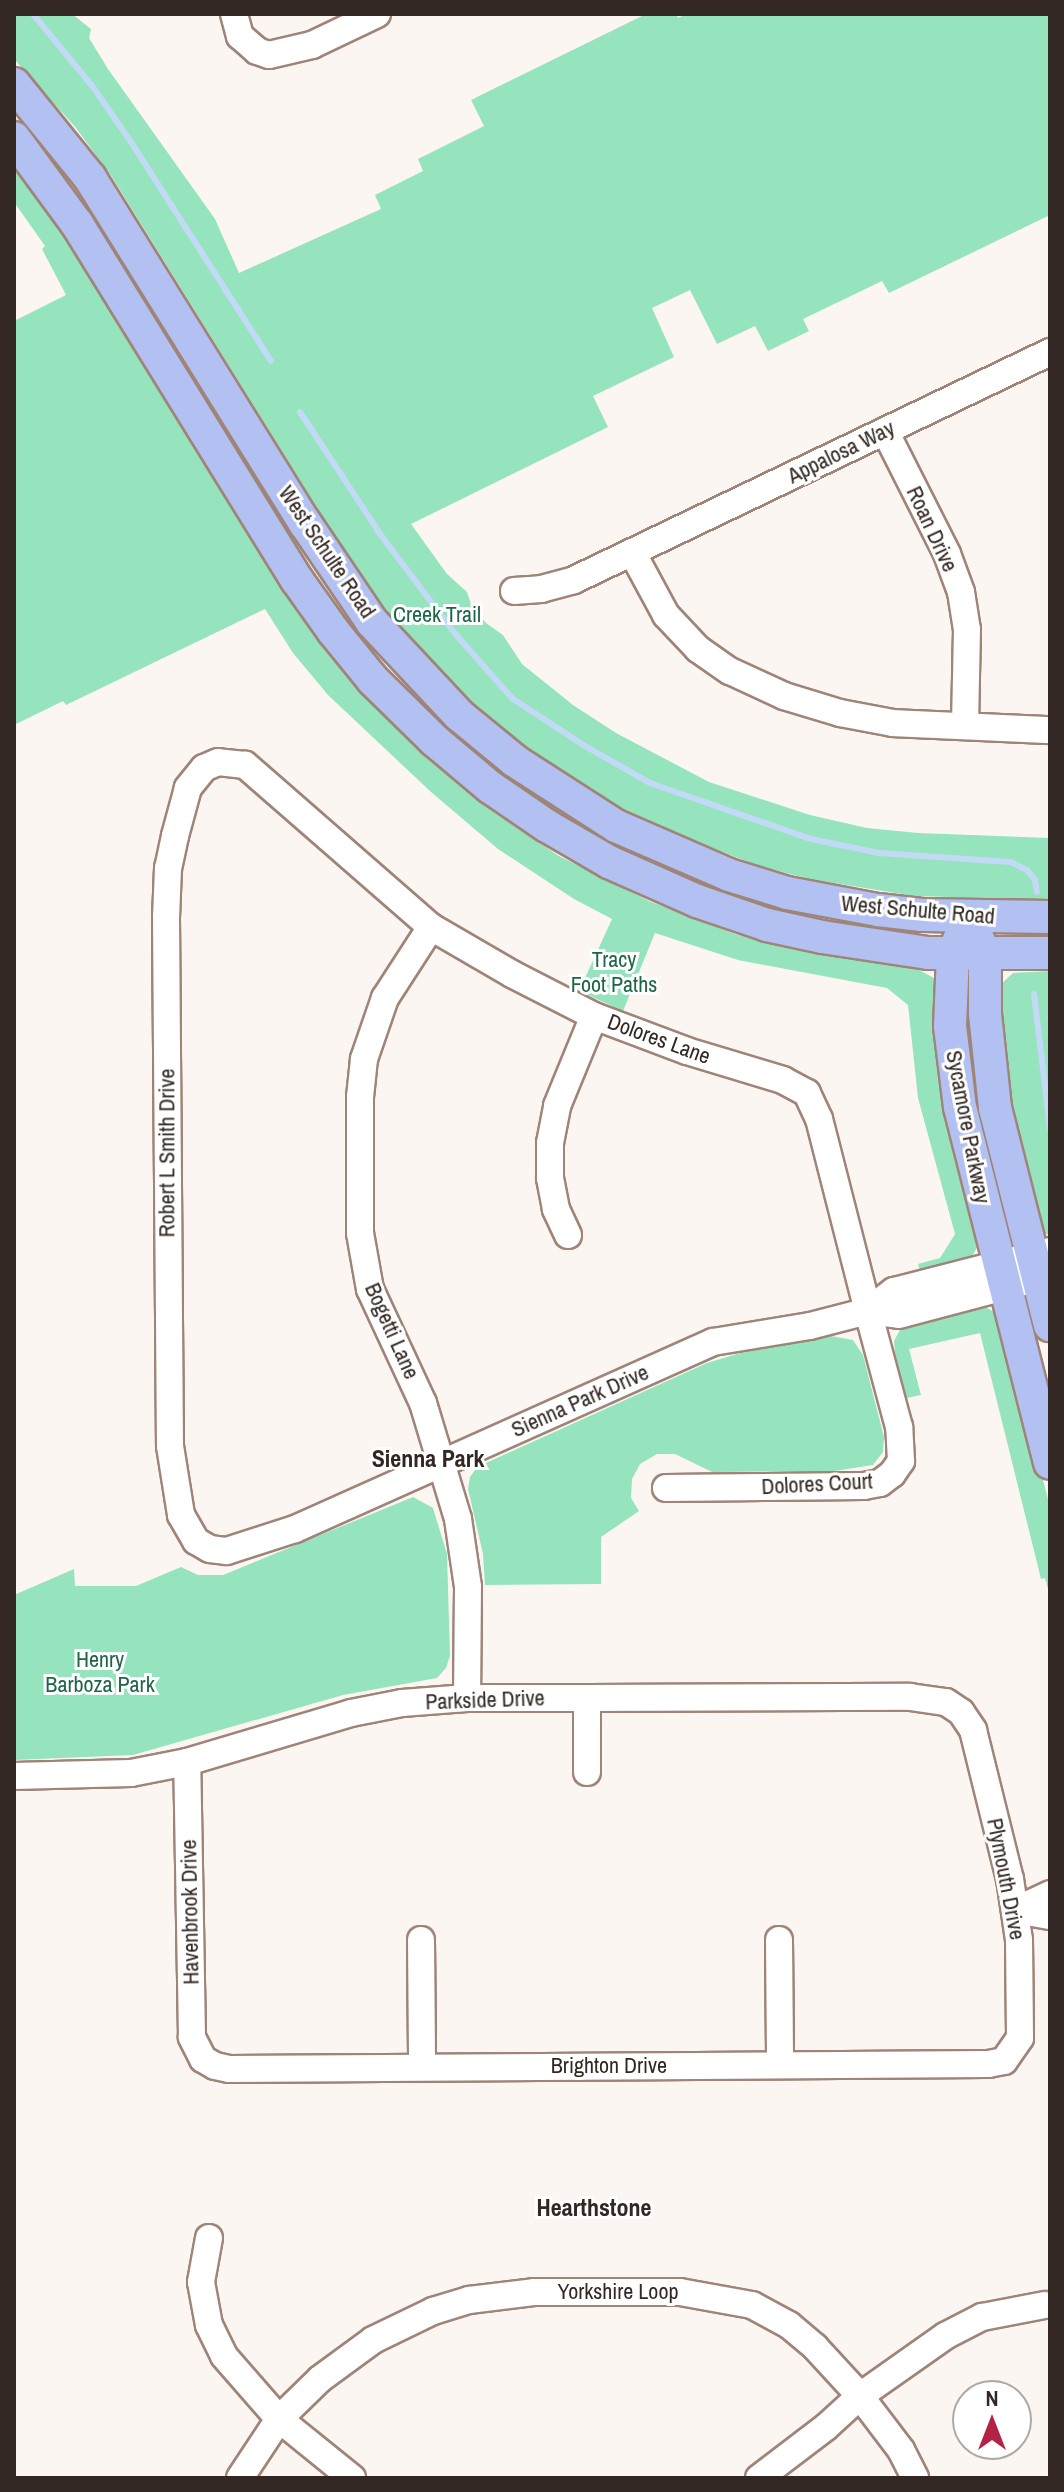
<!DOCTYPE html>
<style>
body{margin:0}
#map{position:relative;width:1064px;height:2492px;overflow:hidden;background:#fcf6f3;font-family:"Archivo Narrow",sans-serif}
div>[style]{position:absolute}
[style*='--x']{left:calc(var(--x)*1px);top:calc(var(--y)*1px);width:calc(var(--w)*1px);rotate:calc(var(--a)*1deg)}
.green>*{inset:0;background:#96e4bd}
.stream>*{height:6px;margin:-3px;padding:0 3px;transform-origin:3px;border-radius:3px;background:#c2daf6}
.roads{filter:drop-shadow(2px 0 #9f8478) drop-shadow(-2px 0 #9f8478) drop-shadow(0 2px #9f8478) drop-shadow(0 -2px #9f8478)}
.minor>*{height:26px;margin:-13px;padding:0 13px;transform-origin:13px;border-radius:13px;background:#fff}
.major>*{height:32px;margin:-16px;padding:0 16px;transform-origin:16px;border-radius:16px;background:#b3c0f2}
span{translate:-50% -50%;white-space:nowrap;text-align:center;line-height:1.15;-webkit-text-stroke:6px #fff;paint-order:stroke}
.street-label{font-size:22px;color:#322722}
.park-label{font-size:22px;color:#1e6647}
.neighbourhood-label{font-size:24px;color:#322722;font-weight:700}
.frame{position:absolute;inset:0;border:16px solid #322722;pointer-events:none}
.north{position:absolute;left:952px;top:2380px;width:80px;height:80px;box-sizing:border-box;background:#fff;border:2px solid #ada9a7;border-radius:50%;rotate:0deg;font-size:22px;font-weight:700;line-height:32px;text-align:center;color:#322722}
.north::after{content:'';display:block;margin:auto;width:28px;height:36px;background:#b42245;clip-path:polygon(50% 0,100% 100%,50% 72%,0 100%)}
</style>
<div id="map">
<div class="green">
<div style="clip-path:polygon(14px 14px,72px 14px,91px 29px,89px 38px,108px 69px,215px 219px,239px 273px,381px 209px,375px 195px,423px 171px,418px 159px,484px 126px,471px 100px,646px 14px,676px 14px,678px 18px,687px 14px,1050px 14px,1050px 215px,889px 293px,882px 281px,803px 319px,809px 331px,768px 351px,755px 326px,717px 344px,690px 290px,652px 308px,674px 357px,593px 396px,608px 427px,411px 524px,447px 574px,467px 592px,472px 607px,486px 623px,503px 635px,522px 664px,573px 705px,616px 733px,709px 782px,810px 815px,867px 828px,918px 833px,1050px 838px,1050px 900px,914px 896px,809px 879px,756px 865px,662px 828px,610px 802px,528px 748px,480px 710px,403px 632px,348px 558px,112px 177px,76px 128px,14px 59px)"></div>
<div style="clip-path:polygon(14px 167px,66px 240px,300px 615px,364px 695px,431px 762px,489px 809px,559px 856px,649px 901px,735px 934px,783px 947px,919px 970px,934px 978px,979px 1244px,971px 1258px,921px 1274px,918px 1264px,940px 1258px,955px 1234px,918px 1098px,908px 1005px,887px 988px,738px 960px,655px 933px,623px 1011px,579px 991px,612px 919px,574px 899px,498px 849px,431px 792px,328px 695px,293px 653px,265px 609px,66px 705px,63px 701px,14px 725px,14px 321px,66px 295px,42px 249px,45px 246px,14px 202px)"></div>
<div style="clip-path:polygon(1050px 971px,1050px 1236px,1042px 1231px,1006px 1105px,999px 986px,1013px 973px)"></div>
<div style="clip-path:polygon(984px 1306px,994px 1312px,1003px 1324px,1050px 1507px,1050px 1597px,1045px 1578px,1041px 1579px,980px 1333px,909px 1349px,921px 1395px,907px 1398px,895px 1353px,894px 1341px,902px 1326px)"></div>
<div style="clip-path:polygon(831px 1336px,853px 1340px,863px 1355px,884px 1437px,883px 1452px,873px 1465px,834px 1471px,712px 1472px,675px 1454px,657px 1454px,640px 1464px,632px 1479px,631px 1498px,639px 1511px,601px 1537px,601px 1584px,485px 1585px,483px 1554px,468px 1489px,470px 1477px,477px 1467px,707px 1363px,740px 1353px)"></div>
<div style="clip-path:polygon(413px 1497px,433px 1508px,447px 1554px,450px 1656px,446px 1668px,437px 1678px,343px 1695px,133px 1755px,14px 1760px,14px 1595px,74px 1569px,75px 1586px,136px 1586px,181px 1567px,198px 1575px,223px 1575px)"></div>
</div>
<div class="stream">
<div style="--x:33;--y:14;--w:94;--a:50.6"></div>
<div style="--x:93;--y:87;--w:67;--a:55.4"></div>
<div style="--x:131;--y:142;--w:260;--a:57.4"></div>
<div style="--x:300;--y:412;--w:146;--a:56.7"></div>
<div style="--x:380;--y:534;--w:128;--a:53"></div>
<div style="--x:457;--y:636;--w:84;--a:48.4"></div>
<div style="--x:513;--y:699;--w:86;--a:33.1"></div>
<div style="--x:585;--y:746;--w:75;--a:29.6"></div>
<div style="--x:650;--y:783;--w:170;--a:19.2"></div>
<div style="--x:811;--y:839;--w:69;--a:11.6"></div>
<div style="--x:879;--y:853;--w:132;--a:3.9"></div>
<div style="--x:1011;--y:862;--w:18;--a:27"></div>
<div style="--x:1027;--y:870;--w:13;--a:51"></div>
<div style="--x:1035;--y:880;--w:12;--a:81"></div>
<div style="--x:1034;--y:994;--w:135;--a:83.2"></div>
</div>
<div class="roads">
<div class="minor">
<div style="--x:234;--y:14;--w:23;--a:75"></div>
<div style="--x:240;--y:36;--w:23;--a:41"></div>
<div style="--x:257;--y:51;--w:13;--a:18"></div>
<div style="--x:269;--y:55;--w:44;--a:-13.1"></div>
<div style="--x:312;--y:45;--w:72;--a:-25.5"></div>
<div style="--x:885;--y:431;--w:138;--a:63.2"></div>
<div style="--x:947;--y:554;--w:40;--a:69.8"></div>
<div style="--x:961;--y:592;--w:37;--a:81"></div>
<div style="--x:967;--y:629;--w:97;--a:91.2"></div>
<div style="--x:632;--y:552;--w:72;--a:61.6"></div>
<div style="--x:666;--y:615;--w:47;--a:46.7"></div>
<div style="--x:698;--y:649;--w:39;--a:35"></div>
<div style="--x:730;--y:671;--w:60;--a:24.8"></div>
<div style="--x:784;--y:696;--w:59;--a:16.9"></div>
<div style="--x:840;--y:713;--w:54;--a:10.7"></div>
<div style="--x:893;--y:723;--w:157;--a:2.6"></div>
<div style="--x:514;--y:591;--w:27;--a:-4"></div>
<div style="--x:541;--y:589;--w:34;--a:-15"></div>
<div style="--x:574;--y:580;--w:528;--a:-25.59"></div>
<div style="--x:431;--y:927;--w:85;--a:122.9"></div>
<div style="--x:385;--y:998;--w:65;--a:109"></div>
<div style="--x:364;--y:1059;--w:38;--a:96"></div>
<div style="--x:360;--y:1097;--w:136;--a:90"></div>
<div style="--x:360;--y:1233;--w:57;--a:79.9"></div>
<div style="--x:370;--y:1289;--w:126;--a:65.1"></div>
<div style="--x:423;--y:1403;--w:121;--a:73.2"></div>
<div style="--x:458;--y:1519;--w:69;--a:81.6"></div>
<div style="--x:468;--y:1587;--w:111;--a:90.5"></div>
<div style="--x:568;--y:1235;--w:29;--a:-115"></div>
<div style="--x:556;--y:1209;--w:32;--a:-101"></div>
<div style="--x:550;--y:1178;--w:35;--a:-90"></div>
<div style="--x:550;--y:1143;--w:38;--a:-79"></div>
<div style="--x:557;--y:1106;--w:97;--a:-67.7"></div>
<div style="--x:868;--y:1311;--w:31;--a:7"></div>
<div style="--x:899;--y:1315;--w:128;--a:-14.9"></div>
<div style="--x:666;--y:1488;--w:198;--a:-0.6"></div>
<div style="--x:864;--y:1486;--w:16;--a:-11"></div>
<div style="--x:880;--y:1483;--w:15;--a:-37"></div>
<div style="--x:892;--y:1474;--w:16;--a:-55"></div>
<div style="--x:901;--y:1461;--w:34;--a:-93"></div>
<div style="--x:899;--y:1427;--w:120;--a:-105"></div>
<div style="--x:868;--y:1311;--w:198;--a:-104.3"></div>
<div style="--x:819;--y:1119;--w:29;--a:-115"></div>
<div style="--x:807;--y:1093;--w:27;--a:-152"></div>
<div style="--x:783;--y:1080;--w:100;--a:-163.2"></div>
<div style="--x:687;--y:1051;--w:99;--a:-159.4"></div>
<div style="--x:594;--y:1016;--w:92;--a:-152.9"></div>
<div style="--x:512;--y:974;--w:94;--a:-149.9"></div>
<div style="--x:431;--y:927;--w:247;--a:-138.9"></div>
<div style="--x:245;--y:765;--w:27;--a:-174"></div>
<div style="--x:218;--y:762;--w:15;--a:157"></div>
<div style="--x:204;--y:768;--w:26;--a:129"></div>
<div style="--x:188;--y:788;--w:50;--a:105.2"></div>
<div style="--x:175;--y:836;--w:33;--a:102"></div>
<div style="--x:168;--y:868;--w:49;--a:92.3"></div>
<div style="--x:166;--y:917;--w:529;--a:89.57"></div>
<div style="--x:170;--y:1446;--w:70;--a:80.9"></div>
<div style="--x:181;--y:1515;--w:30;--a:60"></div>
<div style="--x:196;--y:1541;--w:16;--a:30"></div>
<div style="--x:210;--y:1549;--w:17;--a:7"></div>
<div style="--x:227;--y:1551;--w:71;--a:-17.9"></div>
<div style="--x:295;--y:1529;--w:458;--a:-24.1"></div>
<div style="--x:713;--y:1342;--w:98;--a:-9.4"></div>
<div style="--x:810;--y:1326;--w:60;--a:-14.5"></div>
<div style="--x:868;--y:1311;--w:33;--a:-38"></div>
<div style="--x:894;--y:1291;--w:161;--a:-14.4"></div>
<div style="--x:587;--y:1698;--w:74;--a:90"></div>
<div style="--x:14;--y:1776;--w:117;--a:-1.5"></div>
<div style="--x:131;--y:1773;--w:57;--a:-11.1"></div>
<div style="--x:187;--y:1762;--w:171;--a:-16.6"></div>
<div style="--x:351;--y:1713;--w:52;--a:-11.1"></div>
<div style="--x:402;--y:1703;--w:65;--a:-4.4"></div>
<div style="--x:467;--y:1698;--w:120;--a:0"></div>
<div style="--x:587;--y:1698;--w:323;--a:-0.2"></div>
<div style="--x:910;--y:1697;--w:36;--a:8"></div>
<div style="--x:946;--y:1702;--w:18;--a:34"></div>
<div style="--x:961;--y:1712;--w:22;--a:56"></div>
<div style="--x:973;--y:1730;--w:154;--a:76.1"></div>
<div style="--x:1010;--y:1879;--w:62;--a:81.6"></div>
<div style="--x:1019;--y:1940;--w:98;--a:89.4"></div>
<div style="--x:1020;--y:2038;--w:28;--a:125"></div>
<div style="--x:1004;--y:2061;--w:16;--a:169"></div>
<div style="--x:988;--y:2064;--w:759;--a:179.62"></div>
<div style="--x:229;--y:2069;--w:14;--a:-168"></div>
<div style="--x:215;--y:2066;--w:14;--a:-150"></div>
<div style="--x:203;--y:2059;--w:25;--a:-117"></div>
<div style="--x:192;--y:2037;--w:275;--a:-91"></div>
<div style="--x:1016;--y:1910;--w:38;--a:-25"></div>
<div style="--x:1016;--y:1910;--w:35;--a:10"></div>
<div style="--x:421;--y:1940;--w:127;--a:89.5"></div>
<div style="--x:779;--y:1940;--w:125;--a:89.5"></div>
<div style="--x:209;--y:2238;--w:45;--a:100.3"></div>
<div style="--x:201;--y:2282;--w:44;--a:79.5"></div>
<div style="--x:209;--y:2325;--w:34;--a:64"></div>
<div style="--x:224;--y:2356;--w:84;--a:48.9"></div>
<div style="--x:279;--y:2419;--w:94;--a:38.9"></div>
<div style="--x:240;--y:2478;--w:71;--a:-56.5"></div>
<div style="--x:279;--y:2419;--w:57;--a:-44.3"></div>
<div style="--x:320;--y:2379;--w:66;--a:-36.3"></div>
<div style="--x:373;--y:2340;--w:67;--a:-25.8"></div>
<div style="--x:433;--y:2311;--w:38;--a:-17"></div>
<div style="--x:469;--y:2300;--w:65;--a:-7"></div>
<div style="--x:534;--y:2292;--w:146;--a:0"></div>
<div style="--x:680;--y:2292;--w:73;--a:10.2"></div>
<div style="--x:752;--y:2305;--w:42;--a:28.4"></div>
<div style="--x:789;--y:2325;--w:34;--a:40"></div>
<div style="--x:815;--y:2347;--w:67;--a:47.4"></div>
<div style="--x:860;--y:2396;--w:68;--a:52.8"></div>
<div style="--x:901;--y:2450;--w:31;--a:63"></div>
<div style="--x:759;--y:2478;--w:84;--a:-37.3"></div>
<div style="--x:826;--y:2427;--w:46;--a:-42.4"></div>
<div style="--x:860;--y:2396;--w:104;--a:-35.2"></div>
<div style="--x:945;--y:2336;--w:42;--a:-27.2"></div>
<div style="--x:982;--y:2317;--w:64;--a:-10.8"></div>
</div>
<div class="major">
<div style="--x:14;--y:84;--w:121;--a:51"></div>
<div style="--x:90;--y:178;--w:407;--a:58.1"></div>
<div style="--x:305;--y:523;--w:120;--a:55.9"></div>
<div style="--x:372;--y:622;--w:127;--a:46.9"></div>
<div style="--x:459;--y:715;--w:72;--a:39.4"></div>
<div style="--x:515;--y:761;--w:120;--a:32.8"></div>
<div style="--x:616;--y:826;--w:123;--a:23.4"></div>
<div style="--x:729;--y:875;--w:61;--a:17.2"></div>
<div style="--x:787;--y:893;--w:93;--a:10.6"></div>
<div style="--x:878;--y:910;--w:44;--a:6.5"></div>
<div style="--x:922;--y:915;--w:128;--a:0.9"></div>
<div style="--x:14;--y:138;--w:107;--a:53.8"></div>
<div style="--x:77;--y:224;--w:418;--a:58.3"></div>
<div style="--x:297;--y:580;--w:64;--a:54.6"></div>
<div style="--x:334;--y:632;--w:62;--a:50.9"></div>
<div style="--x:373;--y:680;--w:86;--a:44.5"></div>
<div style="--x:434;--y:740;--w:73;--a:40"></div>
<div style="--x:490;--y:787;--w:69;--a:34.4"></div>
<div style="--x:547;--y:826;--w:72;--a:30.1"></div>
<div style="--x:609;--y:862;--w:96;--a:23.9"></div>
<div style="--x:697;--y:901;--w:74;--a:18.9"></div>
<div style="--x:767;--y:925;--w:56;--a:12.3"></div>
<div style="--x:822;--y:937;--w:107;--a:8.6"></div>
<div style="--x:928;--y:953;--w:122;--a:0"></div>
<div style="--x:961;--y:935;--w:22;--a:112"></div>
<div style="--x:953;--y:955;--w:71;--a:92.4"></div>
<div style="--x:950;--y:1026;--w:82;--a:83"></div>
<div style="--x:960;--y:1107;--w:367;--a:75.8"></div>
<div style="--x:977;--y:937;--w:19;--a:65"></div>
<div style="--x:985;--y:954;--w:60;--a:90"></div>
<div style="--x:985;--y:1014;--w:95;--a:83.9"></div>
<div style="--x:995;--y:1108;--w:224;--a:75.8"></div>
</div>
</div>
<div class="street-label">
<span style="left:841px;top:452px;rotate:-26deg">Appalosa Way</span>
<span style="left:932px;top:529px;rotate:65deg">Roan Drive</span>
<span style="left:327px;top:552px;rotate:56deg">West Schulte Road</span>
<span style="left:918px;top:910px;rotate:5deg">West Schulte Road</span>
<span style="left:659px;top:1039px;rotate:20deg">Dolores Lane</span>
<span style="left:968px;top:1127px;rotate:79deg">Sycamore Parkway</span>
<span style="left:167px;top:1153px;rotate:-90deg">Robert L Smith Drive</span>
<span style="left:392px;top:1331px;rotate:66deg">Bogetti Lane</span>
<span style="left:580px;top:1401px;rotate:-24deg">Sienna Park Drive</span>
<span style="left:817px;top:1484px;rotate:-3deg">Dolores Court</span>
<span style="left:485px;top:1700px;rotate:-2deg">Parkside Drive</span>
<span style="left:1006px;top:1879px;rotate:79deg">Plymouth Drive</span>
<span style="left:190px;top:1912px;rotate:-91deg">Havenbrook Drive</span>
<span style="left:609px;top:2066px">Brighton Drive</span>
<span style="left:618px;top:2292px">Yorkshire Loop</span>
</div>
<div class="park-label">
<span style="left:437px;top:615px">Creek Trail</span>
<span style="left:614px;top:972px">Tracy<br>Foot Paths</span>
<span style="left:100px;top:1672px">Henry<br>Barboza Park</span>
</div>
<div class="neighbourhood-label">
<span style="left:428px;top:1459px">Sienna Park</span>
<span style="left:594px;top:2208px">Hearthstone</span>
</div>
<div class="frame"></div>
<div class="north">N</div>
</div>
